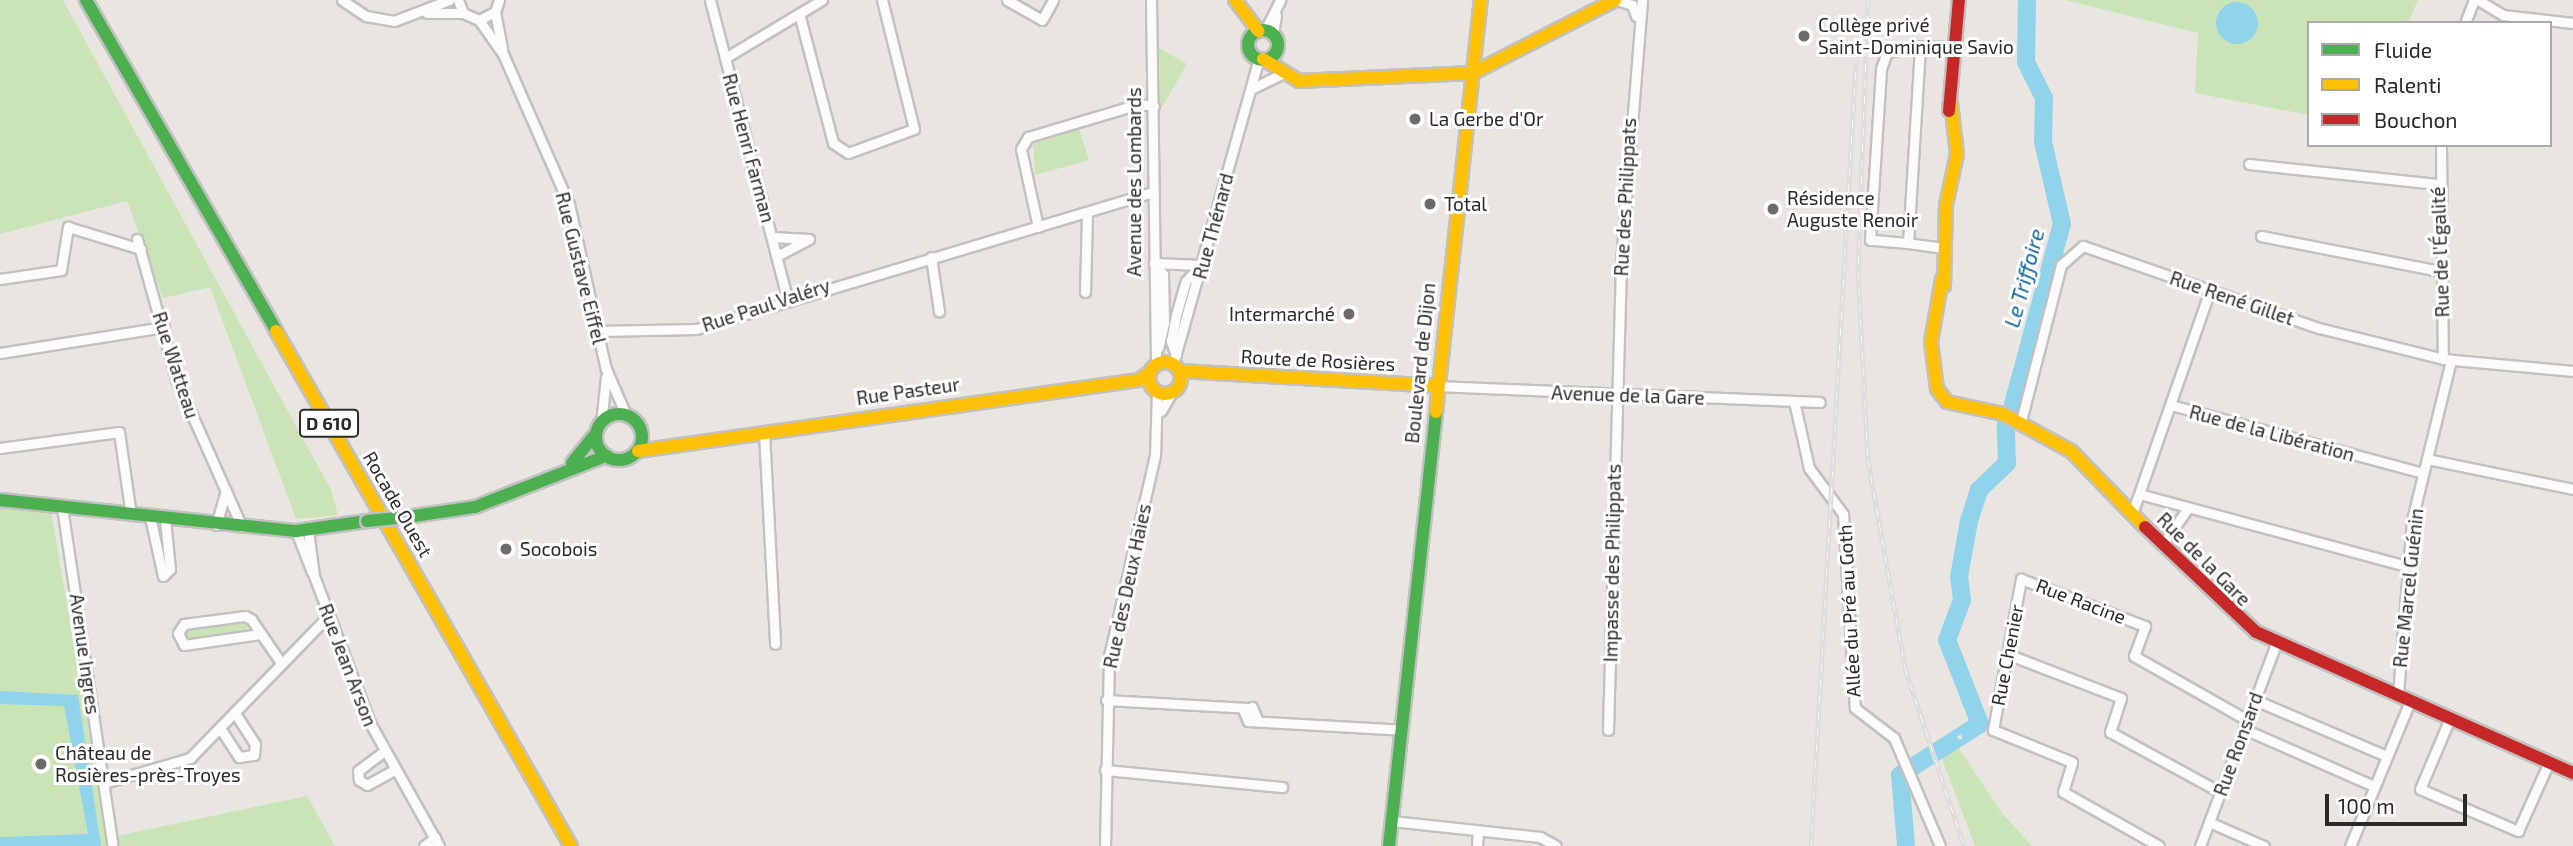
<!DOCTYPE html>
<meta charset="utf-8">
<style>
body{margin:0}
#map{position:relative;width:2573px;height:846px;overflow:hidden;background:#e9e5e0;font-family:"Exo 2",sans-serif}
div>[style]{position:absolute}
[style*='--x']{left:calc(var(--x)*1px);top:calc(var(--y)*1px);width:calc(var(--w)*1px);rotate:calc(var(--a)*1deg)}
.green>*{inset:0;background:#cae4b8}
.water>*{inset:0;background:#92d3ec}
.round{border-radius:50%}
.river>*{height:18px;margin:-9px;padding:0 9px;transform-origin:9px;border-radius:9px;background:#92d3ec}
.roads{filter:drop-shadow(2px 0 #c2c1c1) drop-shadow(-2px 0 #c2c1c1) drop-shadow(0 2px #c2c1c1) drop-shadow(0 -2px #c2c1c1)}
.street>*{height:9px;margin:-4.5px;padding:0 4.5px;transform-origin:4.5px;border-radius:4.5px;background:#fcfbfa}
.fast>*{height:12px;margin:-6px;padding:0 6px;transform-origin:6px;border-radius:6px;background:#4caf50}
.fast>.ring{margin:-6px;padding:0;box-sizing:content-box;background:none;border:12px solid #4caf50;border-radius:50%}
.slow>*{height:12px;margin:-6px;padding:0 6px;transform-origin:6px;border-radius:6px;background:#ffc107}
.slow>.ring{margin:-6px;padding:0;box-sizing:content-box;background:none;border:12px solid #ffc107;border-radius:50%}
.jam>*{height:12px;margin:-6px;padding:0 6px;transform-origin:6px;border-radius:6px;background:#c62828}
.rail>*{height:5px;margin-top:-2.5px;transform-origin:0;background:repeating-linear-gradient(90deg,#fff 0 8px,#deddde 0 16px);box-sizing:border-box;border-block:2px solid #deddde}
.bridges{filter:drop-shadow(2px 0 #c2c1c1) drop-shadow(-2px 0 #c2c1c1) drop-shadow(0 2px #c2c1c1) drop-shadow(0 -2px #c2c1c1)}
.fast-bridge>*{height:12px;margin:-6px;padding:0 6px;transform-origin:6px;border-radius:6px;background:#4caf50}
.dots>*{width:19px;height:19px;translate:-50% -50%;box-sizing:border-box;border:4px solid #fff;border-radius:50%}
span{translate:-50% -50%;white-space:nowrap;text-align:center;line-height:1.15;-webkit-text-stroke:6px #fff;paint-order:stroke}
.shield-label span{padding:2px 5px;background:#fff;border:2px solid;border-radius:5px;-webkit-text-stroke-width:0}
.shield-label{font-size:18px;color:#2a2a2a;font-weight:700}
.poi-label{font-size:19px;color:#2a2a2a}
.left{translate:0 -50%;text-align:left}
.right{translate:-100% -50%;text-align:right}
.street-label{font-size:19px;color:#2a2a2a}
.water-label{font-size:21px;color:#0b689e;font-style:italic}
.legend{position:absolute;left:2307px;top:21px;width:245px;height:126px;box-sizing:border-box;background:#fff;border:2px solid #aaa;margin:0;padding:9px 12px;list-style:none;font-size:21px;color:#2a2a2a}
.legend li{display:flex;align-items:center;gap:14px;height:35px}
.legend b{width:35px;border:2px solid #aaa}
.scale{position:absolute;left:2325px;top:794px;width:142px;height:32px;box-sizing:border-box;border:4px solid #2a2a2a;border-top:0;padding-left:9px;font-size:21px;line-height:24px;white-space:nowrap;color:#2a2a2a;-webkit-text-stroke:5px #fff;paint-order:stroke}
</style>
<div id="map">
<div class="green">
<div style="clip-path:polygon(0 0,63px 0,331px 490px,338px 515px,296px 519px,210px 287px,163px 298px,127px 201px,0 234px)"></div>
<div style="clip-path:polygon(2066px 0,2418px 0,2408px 23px,2309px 23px,2309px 115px,2195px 93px,2198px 33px)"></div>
<div style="clip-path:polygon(1159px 48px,1187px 64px,1160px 110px)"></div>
<div style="clip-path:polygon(1078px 126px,1089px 160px,1035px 175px,1033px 140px)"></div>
<div style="clip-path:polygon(0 505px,51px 511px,107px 838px,307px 796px,335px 846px,0 846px)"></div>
<div style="clip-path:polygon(248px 623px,246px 632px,184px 639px,188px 626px)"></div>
<div style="clip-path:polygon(1948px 732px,2001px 812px,2032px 846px,1975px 846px,1942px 759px)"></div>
</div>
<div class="water">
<div class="round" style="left:2216px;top:2px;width:42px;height:42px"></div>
<div style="clip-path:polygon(0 691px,78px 695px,101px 846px,0 846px,0 837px,88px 834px,64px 706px,0 704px)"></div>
</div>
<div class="river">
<div style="--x:2013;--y:404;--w:187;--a:-74.8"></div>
<div style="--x:2062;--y:224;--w:84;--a:-103"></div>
<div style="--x:2043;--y:142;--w:44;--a:-88.7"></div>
<div style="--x:2044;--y:98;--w:40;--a:-116.6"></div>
<div style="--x:2026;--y:62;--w:62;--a:-89.1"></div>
<div style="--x:1906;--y:846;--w:71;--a:-94.8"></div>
<div style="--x:1900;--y:775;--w:95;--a:-32.5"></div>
<div style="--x:1980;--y:724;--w:90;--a:-111.4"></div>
<div style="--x:1947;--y:640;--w:43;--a:-69.4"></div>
<div style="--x:1962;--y:600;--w:23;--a:-97"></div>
<div style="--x:1959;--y:577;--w:57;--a:-79.9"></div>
<div style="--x:1969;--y:521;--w:33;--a:-72"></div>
<div style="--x:1979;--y:490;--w:39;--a:-44"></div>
<div style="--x:2007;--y:463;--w:38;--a:-92"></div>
</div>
<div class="roads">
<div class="street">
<div style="--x:342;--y:0;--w:29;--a:34"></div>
<div style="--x:366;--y:16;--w:28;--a:10"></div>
<div style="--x:394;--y:21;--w:59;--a:-20.9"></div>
<div style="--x:458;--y:0;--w:14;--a:69"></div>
<div style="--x:463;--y:13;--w:17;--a:24"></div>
<div style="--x:479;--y:20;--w:18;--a:-27"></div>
<div style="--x:495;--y:12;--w:13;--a:-72"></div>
<div style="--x:710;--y:0;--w:307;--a:75.5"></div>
<div style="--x:1007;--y:0;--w:40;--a:29.7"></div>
<div style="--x:1042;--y:20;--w:23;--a:-61"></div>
<div style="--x:1151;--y:0;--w:365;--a:89.2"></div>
<div style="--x:2478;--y:0;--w:29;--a:31"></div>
<div style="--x:2503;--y:15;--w:70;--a:6.5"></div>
<div style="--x:1620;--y:1;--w:13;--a:18"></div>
<div style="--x:1632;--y:5;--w:12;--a:70"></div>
<div style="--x:495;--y:12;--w:38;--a:79"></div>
<div style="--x:427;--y:13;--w:36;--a:0"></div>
<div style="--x:800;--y:17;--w:130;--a:75.3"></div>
<div style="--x:833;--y:143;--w:18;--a:34"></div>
<div style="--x:848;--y:153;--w:70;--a:-20"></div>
<div style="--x:914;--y:129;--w:133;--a:-103.9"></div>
<div style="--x:479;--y:20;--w:42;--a:54.8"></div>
<div style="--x:503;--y:54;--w:164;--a:66.3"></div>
<div style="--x:569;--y:204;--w:169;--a:77.4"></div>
<div style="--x:606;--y:369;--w:50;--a:66.5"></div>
<div style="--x:2465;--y:23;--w:25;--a:-69"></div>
<div style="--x:1265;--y:30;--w:34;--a:-63"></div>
<div style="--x:1273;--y:34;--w:19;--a:-81"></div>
<div style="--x:725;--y:58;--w:113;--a:-30.9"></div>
<div style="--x:1253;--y:88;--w:32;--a:-26"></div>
<div style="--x:2441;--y:145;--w:214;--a:89.5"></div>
<div style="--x:2249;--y:164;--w:189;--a:6.1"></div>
<div style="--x:1038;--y:227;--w:80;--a:-102.3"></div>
<div style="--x:1021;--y:149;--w:14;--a:-60"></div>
<div style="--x:1028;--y:137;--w:116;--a:-16.6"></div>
<div style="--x:1139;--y:104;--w:15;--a:8"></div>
<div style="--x:2261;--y:236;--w:182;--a:11.1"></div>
<div style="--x:772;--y:237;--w:37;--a:3"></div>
<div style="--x:809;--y:239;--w:36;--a:152"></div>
<div style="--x:137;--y:239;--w:145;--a:74.4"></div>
<div style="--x:176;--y:379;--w:162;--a:66"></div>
<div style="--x:1908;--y:243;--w:38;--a:-175"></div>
<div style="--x:1870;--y:240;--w:171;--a:-86.3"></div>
<div style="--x:1881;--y:69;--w:18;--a:-71"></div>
<div style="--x:1887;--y:52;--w:34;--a:-10"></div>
<div style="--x:1943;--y:248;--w:35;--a:-172"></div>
<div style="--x:1908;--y:243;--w:197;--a:-86.5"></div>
<div style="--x:1920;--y:46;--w:34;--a:2"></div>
<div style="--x:931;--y:257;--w:55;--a:81.6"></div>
<div style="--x:1154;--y:263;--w:14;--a:51"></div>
<div style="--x:1163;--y:274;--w:49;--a:88.8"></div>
<div style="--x:1164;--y:323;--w:26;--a:103"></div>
<div style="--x:1154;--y:263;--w:47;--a:2.4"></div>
<div style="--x:0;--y:279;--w:62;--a:-8.4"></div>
<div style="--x:61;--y:270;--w:44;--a:-80.8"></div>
<div style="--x:68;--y:227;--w:76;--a:16.8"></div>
<div style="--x:1085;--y:292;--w:79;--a:-88.5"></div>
<div style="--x:598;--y:331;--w:98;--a:-1.2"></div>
<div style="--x:696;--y:329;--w:478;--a:-16.7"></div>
<div style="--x:0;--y:353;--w:166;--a:-9"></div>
<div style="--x:1176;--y:355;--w:15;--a:-110"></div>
<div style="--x:1171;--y:341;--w:26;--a:-79"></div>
<div style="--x:1176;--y:315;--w:35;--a:-74"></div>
<div style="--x:1186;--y:281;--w:22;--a:-47"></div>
<div style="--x:1173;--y:364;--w:317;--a:-74.3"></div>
<div style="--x:1436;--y:386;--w:384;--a:2.4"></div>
<div style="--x:1794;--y:401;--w:69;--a:77.4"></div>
<div style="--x:1809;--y:468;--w:57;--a:53.5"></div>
<div style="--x:1843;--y:514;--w:194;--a:86.5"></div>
<div style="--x:1855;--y:708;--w:49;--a:37.6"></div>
<div style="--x:1894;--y:738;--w:117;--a:66.9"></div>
<div style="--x:2171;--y:405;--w:261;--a:15.1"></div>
<div style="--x:1161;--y:411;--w:22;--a:-60"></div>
<div style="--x:2021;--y:421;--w:161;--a:-75.6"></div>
<div style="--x:2061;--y:265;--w:29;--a:-41"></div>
<div style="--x:2083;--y:246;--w:250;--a:19.2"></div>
<div style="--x:2319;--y:328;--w:128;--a:14"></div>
<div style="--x:2443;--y:359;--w:131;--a:5.3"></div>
<div style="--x:601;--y:423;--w:46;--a:-83.8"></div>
<div style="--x:764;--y:432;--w:212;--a:87"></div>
<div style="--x:0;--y:448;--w:120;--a:-7.7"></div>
<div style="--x:119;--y:432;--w:84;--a:81.8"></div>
<div style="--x:2427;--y:459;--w:149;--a:11.6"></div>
<div style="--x:2143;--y:495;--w:276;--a:15.1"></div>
<div style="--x:62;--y:507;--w:340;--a:81.5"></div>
<div style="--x:2132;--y:514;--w:237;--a:-70.8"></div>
<div style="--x:150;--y:517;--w:60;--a:77.6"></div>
<div style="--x:163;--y:576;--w:10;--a:-45"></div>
<div style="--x:170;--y:569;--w:50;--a:-95.7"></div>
<div style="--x:216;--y:525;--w:36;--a:-74"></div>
<div style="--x:308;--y:530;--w:46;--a:82.6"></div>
<div style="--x:314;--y:576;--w:157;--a:69.1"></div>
<div style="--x:370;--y:723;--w:141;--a:60.7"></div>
<div style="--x:296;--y:531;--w:44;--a:68.7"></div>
<div style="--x:2162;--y:545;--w:45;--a:-54.9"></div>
<div style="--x:260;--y:634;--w:77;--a:171.8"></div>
<div style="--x:184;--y:645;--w:13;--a:-117"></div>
<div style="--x:178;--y:633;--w:11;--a:-56"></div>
<div style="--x:184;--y:624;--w:62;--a:-7.5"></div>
<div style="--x:245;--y:616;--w:7;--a:27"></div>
<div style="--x:251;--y:619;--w:50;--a:55.7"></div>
<div style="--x:2007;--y:654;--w:122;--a:21.1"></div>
<div style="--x:2121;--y:698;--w:36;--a:108"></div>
<div style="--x:2110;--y:732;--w:125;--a:28.6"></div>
<div style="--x:2398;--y:694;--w:175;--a:-85.4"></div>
<div style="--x:2412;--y:520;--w:165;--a:-76.3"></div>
<div style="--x:1106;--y:700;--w:141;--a:3.2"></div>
<div style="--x:2255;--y:700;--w:142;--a:23.1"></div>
<div style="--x:2450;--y:718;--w:77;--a:112.9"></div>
<div style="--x:2420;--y:789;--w:107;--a:23.2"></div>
<div style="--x:2518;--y:831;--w:76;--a:-65.8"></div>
<div style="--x:1257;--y:719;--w:13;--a:-113"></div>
<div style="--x:1252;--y:707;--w:9;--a:148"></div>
<div style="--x:1244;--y:712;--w:10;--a:66"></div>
<div style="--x:1248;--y:721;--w:154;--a:3.3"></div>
<div style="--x:220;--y:728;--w:35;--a:57"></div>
<div style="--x:239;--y:757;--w:15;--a:-8"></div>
<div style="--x:254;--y:755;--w:11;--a:-85"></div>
<div style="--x:255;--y:744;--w:38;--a:-123"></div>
<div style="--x:2244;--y:729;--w:142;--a:23.7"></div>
<div style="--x:1608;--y:730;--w:468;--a:-88.4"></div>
<div style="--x:1621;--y:262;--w:263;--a:-85.4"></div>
<div style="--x:383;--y:752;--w:31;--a:143"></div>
<div style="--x:358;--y:771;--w:9;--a:84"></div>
<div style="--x:359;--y:780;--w:9;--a:32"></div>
<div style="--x:367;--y:785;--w:31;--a:-29"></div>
<div style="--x:1105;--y:770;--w:178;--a:5.5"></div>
<div style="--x:104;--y:783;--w:90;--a:-16.2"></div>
<div style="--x:190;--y:758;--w:198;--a:-45.8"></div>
<div style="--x:1392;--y:821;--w:149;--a:6.2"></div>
<div style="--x:1540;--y:837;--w:18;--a:29"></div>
<div style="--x:2209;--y:822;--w:60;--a:23.6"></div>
<div style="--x:424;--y:846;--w:14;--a:-36"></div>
<div style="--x:1105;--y:846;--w:190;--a:-88.8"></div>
<div style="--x:1109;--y:656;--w:206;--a:-77.1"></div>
<div style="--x:1155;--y:455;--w:63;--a:-88.2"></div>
<div style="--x:1477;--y:846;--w:15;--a:-86"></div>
<div style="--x:2159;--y:846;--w:110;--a:-150.6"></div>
<div style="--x:2063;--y:792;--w:31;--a:-73"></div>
<div style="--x:2072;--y:762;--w:85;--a:-157.9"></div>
<div style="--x:1993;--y:730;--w:154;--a:-79.5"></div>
<div style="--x:2021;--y:579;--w:133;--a:20.8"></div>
<div style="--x:2145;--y:626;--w:32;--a:110"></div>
<div style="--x:2134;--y:656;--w:130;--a:29.5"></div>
<div style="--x:2200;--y:846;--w:219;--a:-69.4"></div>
<div style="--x:2350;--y:846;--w:159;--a:-67.5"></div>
</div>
<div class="fast">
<div style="--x:86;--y:0;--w:382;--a:60.1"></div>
<div class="ring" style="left:1248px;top:30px;width:18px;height:18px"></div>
<div class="ring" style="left:596px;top:414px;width:34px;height:34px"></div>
<div style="--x:572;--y:463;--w:38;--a:-51"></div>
<div style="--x:0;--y:500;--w:298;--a:6"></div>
<div style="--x:296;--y:531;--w:72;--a:-8"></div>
<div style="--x:407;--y:517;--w:69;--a:-8.4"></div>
<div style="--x:475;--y:507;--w:141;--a:-21.3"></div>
<div style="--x:1389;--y:846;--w:437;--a:-83.8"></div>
</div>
<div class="slow">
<div style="--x:1235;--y:0;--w:39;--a:53"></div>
<div style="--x:1263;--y:59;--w:42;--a:31.4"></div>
<div style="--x:1299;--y:81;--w:174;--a:-2.6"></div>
<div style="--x:1473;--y:73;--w:160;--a:-27.2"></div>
<div style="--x:1942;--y:279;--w:64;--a:99.9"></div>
<div style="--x:1931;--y:342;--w:47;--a:82.7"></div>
<div style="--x:1937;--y:389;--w:16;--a:52"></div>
<div style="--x:1947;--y:402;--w:57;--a:12.1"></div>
<div style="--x:2003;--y:414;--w:77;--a:28.6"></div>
<div style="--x:2071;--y:451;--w:106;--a:45.8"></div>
<div style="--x:1944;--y:286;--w:81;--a:-88.6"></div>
<div style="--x:1946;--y:205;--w:52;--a:-77.8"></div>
<div style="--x:1957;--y:154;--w:51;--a:-96.7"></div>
<div style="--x:276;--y:331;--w:594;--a:60.2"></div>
<div class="ring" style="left:1149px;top:362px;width:20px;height:20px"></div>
<div style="--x:1179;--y:371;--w:257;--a:3.3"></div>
<div style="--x:1436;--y:412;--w:414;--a:-83.8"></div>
<div style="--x:638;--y:451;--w:506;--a:-8.07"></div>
<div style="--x:1139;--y:380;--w:14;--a:-36"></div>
</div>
<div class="jam">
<div style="--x:1949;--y:111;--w:111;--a:-84.9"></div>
<div style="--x:2145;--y:527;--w:153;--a:43.4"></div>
<div style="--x:2256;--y:632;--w:347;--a:24"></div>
</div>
</div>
<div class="rail">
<div style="--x:1868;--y:0;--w:271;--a:92.1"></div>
<div style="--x:1858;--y:271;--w:189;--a:87"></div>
<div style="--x:1868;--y:460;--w:211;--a:79.9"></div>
<div style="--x:1905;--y:668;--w:188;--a:71.7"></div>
<div style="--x:1959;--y:735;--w:4;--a:63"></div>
<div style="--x:1811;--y:846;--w:787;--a:-86.72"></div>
</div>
<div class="bridges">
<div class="fast-bridge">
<div style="--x:367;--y:521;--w:40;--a:-5.7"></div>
</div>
</div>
<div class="dots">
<div style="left:1804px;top:36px;background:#6d6b6a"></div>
<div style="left:1415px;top:119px;background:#6d6b6a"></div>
<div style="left:1430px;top:204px;background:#6d6b6a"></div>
<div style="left:1773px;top:209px;background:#6d6b6a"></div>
<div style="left:1349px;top:314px;background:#6d6b6a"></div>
<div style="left:506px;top:549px;background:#6d6b6a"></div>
<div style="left:41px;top:764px;background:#6d6b6a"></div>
</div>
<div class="shield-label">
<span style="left:329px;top:423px">D 610</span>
</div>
<div class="poi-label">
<span class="left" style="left:1818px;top:36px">Collège privé<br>Saint-Dominique Savio</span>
<span class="left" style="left:1429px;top:119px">La Gerbe d'Or</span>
<span class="left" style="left:1787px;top:209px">Résidence<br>Auguste Renoir</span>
<span class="left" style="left:1444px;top:204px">Total</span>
<span class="right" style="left:1335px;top:314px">Intermarché</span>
<span class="left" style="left:520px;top:549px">Socobois</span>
<span class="left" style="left:55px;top:764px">Château de<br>Rosières-près-Troyes</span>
</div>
<div class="street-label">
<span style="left:749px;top:148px;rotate:75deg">Rue Henri Farman</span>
<span style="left:1134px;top:182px;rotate:-90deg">Avenue des Lombards</span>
<span style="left:1625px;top:197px;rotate:-87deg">Rue des Philippats</span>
<span style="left:1213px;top:226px;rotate:-75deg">Rue Thénard</span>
<span style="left:2440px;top:252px;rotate:-92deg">Rue de l'Égalité</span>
<span style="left:581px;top:268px;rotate:76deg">Rue Gustave Eiffel</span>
<span style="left:2232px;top:298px;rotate:19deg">Rue René Gillet</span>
<span style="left:766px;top:305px;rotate:-18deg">Rue Paul Valéry</span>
<span style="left:1318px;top:360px;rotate:3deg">Route de Rosières</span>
<span style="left:1420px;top:363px;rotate:-84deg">Boulevard de Dijon</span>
<span style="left:176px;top:365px;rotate:72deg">Rue Watteau</span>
<span style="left:908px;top:391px;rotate:-8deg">Rue Pasteur</span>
<span style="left:1628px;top:395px;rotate:2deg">Avenue de la Gare</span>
<span style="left:2272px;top:433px;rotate:15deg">Rue de la Libération</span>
<span style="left:398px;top:504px;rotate:60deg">Rocade Ouest</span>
<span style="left:2204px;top:559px;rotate:45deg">Rue de la Gare</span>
<span style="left:1612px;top:563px;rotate:-89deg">Impasse des Philippats</span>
<span style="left:1127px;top:586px;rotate:-78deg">Rue des Deux Haies</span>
<span style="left:2408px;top:588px;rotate:-84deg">Rue Marcel Guénin</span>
<span style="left:2081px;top:601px;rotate:21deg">Rue Racine</span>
<span style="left:1849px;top:611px;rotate:-93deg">Allée du Pré au Goth</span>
<span style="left:85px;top:654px;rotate:82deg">Avenue Ingres</span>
<span style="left:2007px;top:655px;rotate:-79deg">Rue Chenier</span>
<span style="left:348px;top:665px;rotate:69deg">Rue Jean Arson</span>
<span style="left:2238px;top:744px;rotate:-70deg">Rue Ronsard</span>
</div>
<div class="water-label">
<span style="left:2024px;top:278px;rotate:-75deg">Le Triffoire</span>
</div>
<ul class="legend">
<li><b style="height:9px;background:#4caf50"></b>Fluide</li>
<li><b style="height:9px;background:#ffc107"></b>Ralenti</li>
<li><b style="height:9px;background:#c62828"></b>Bouchon</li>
</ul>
<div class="scale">100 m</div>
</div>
